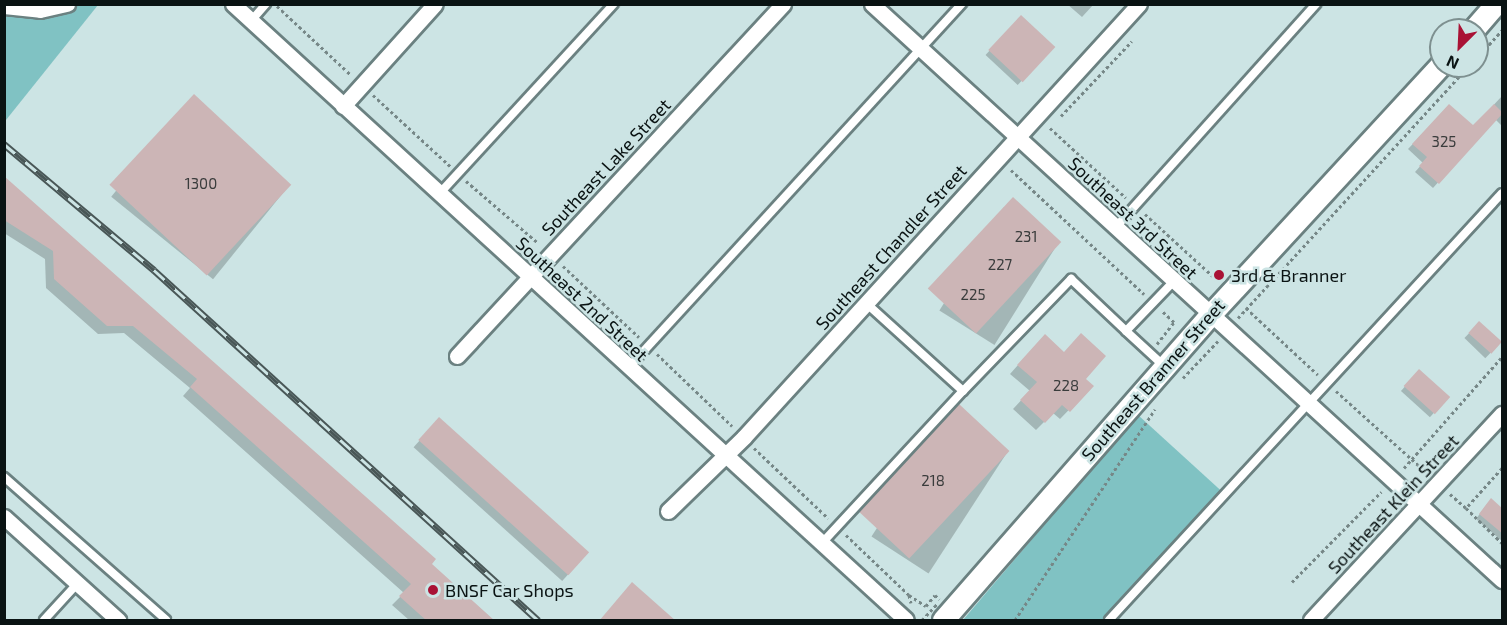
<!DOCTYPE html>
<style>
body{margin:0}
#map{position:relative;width:1507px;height:625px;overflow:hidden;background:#cce4e4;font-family:"Exo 2",sans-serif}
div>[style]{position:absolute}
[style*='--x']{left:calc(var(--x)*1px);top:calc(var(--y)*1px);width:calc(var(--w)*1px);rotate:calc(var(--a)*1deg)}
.green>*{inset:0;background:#80c2c3}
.shadow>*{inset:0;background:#0003;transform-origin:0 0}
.building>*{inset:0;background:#ccb5b6;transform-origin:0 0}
.path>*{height:3px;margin-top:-1.5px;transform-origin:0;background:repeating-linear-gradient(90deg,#768787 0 3px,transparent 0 6px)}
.roads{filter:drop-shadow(2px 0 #6b8181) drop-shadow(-2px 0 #6b8181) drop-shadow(0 2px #6b8181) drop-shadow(0 -2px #6b8181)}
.service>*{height:8px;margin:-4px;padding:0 4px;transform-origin:4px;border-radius:4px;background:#fff}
.minor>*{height:15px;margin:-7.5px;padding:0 7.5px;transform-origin:7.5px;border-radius:7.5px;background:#fff}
.secondary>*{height:21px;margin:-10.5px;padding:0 10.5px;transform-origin:10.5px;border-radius:10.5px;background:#fff}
.rail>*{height:7px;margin-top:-3.5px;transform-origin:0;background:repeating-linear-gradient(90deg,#cce4e4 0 14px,#495757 0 28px);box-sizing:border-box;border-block:2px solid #495757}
.path-bridge>*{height:3px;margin-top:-1.5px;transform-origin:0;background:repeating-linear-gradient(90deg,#768787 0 3px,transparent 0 6px)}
.dots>*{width:16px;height:16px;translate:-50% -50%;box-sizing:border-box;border:3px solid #cce4e4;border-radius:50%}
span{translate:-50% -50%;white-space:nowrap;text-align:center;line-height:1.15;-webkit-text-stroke:5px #cce4e4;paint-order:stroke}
.number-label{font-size:15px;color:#3a3c3c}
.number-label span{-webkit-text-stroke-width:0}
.street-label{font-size:18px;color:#0a1313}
.poi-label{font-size:18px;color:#0a1313}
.left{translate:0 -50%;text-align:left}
.frame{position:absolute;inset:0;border:6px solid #0a1313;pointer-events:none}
.north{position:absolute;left:1429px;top:18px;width:60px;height:60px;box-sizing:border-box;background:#cce4e4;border:2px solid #7e9090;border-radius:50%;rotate:204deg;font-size:16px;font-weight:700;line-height:24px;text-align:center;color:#0a1313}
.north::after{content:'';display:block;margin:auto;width:21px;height:27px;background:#a91235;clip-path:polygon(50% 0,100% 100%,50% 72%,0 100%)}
</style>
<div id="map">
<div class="green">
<div style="clip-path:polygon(4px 5px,98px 5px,6px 120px,4px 119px)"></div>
<div style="clip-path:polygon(1138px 415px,1228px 497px,1112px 620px,963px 620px)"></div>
</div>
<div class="shadow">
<div style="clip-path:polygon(1067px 4px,1094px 4px,1082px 17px)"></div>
<div style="left:1021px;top:17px;width:44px;height:52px;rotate:43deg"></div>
<div style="clip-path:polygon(1502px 96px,1502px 126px,1495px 119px,1433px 188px,1415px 172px,1423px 163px,1408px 149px,1449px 106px,1473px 127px)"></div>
<div style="left:188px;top:102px;width:131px;height:122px;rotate:39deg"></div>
<div style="clip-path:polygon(4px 178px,430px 564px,493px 620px,409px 620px,392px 605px,404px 593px,183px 396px,190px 388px,124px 333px,98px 334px,46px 288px,45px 259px,4px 233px)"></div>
<div style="left:1004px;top:207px;width:65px;height:122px;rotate:32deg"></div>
<div style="left:1479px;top:323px;width:29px;height:21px;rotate:44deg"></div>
<div style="clip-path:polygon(1037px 344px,1092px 386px,1060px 419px,1053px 413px,1036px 430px,1013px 409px,1030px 391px,1010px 374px)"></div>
<div style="left:1419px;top:371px;width:39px;height:27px;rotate:42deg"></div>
<div style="left:951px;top:414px;width:68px;height:146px;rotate:33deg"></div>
<div style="left:439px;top:419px;width:200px;height:38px;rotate:42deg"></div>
<div style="clip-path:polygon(1487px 504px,1502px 511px,1502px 541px,1476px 519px)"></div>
</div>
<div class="building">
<div style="left:1021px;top:15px;width:47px;height:48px;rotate:43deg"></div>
<div style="left:194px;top:94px;width:133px;height:124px;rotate:43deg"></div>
<div style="clip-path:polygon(1449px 104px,1473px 125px,1494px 104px,1503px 113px,1439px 184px,1419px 166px,1427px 157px,1412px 144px)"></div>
<div style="clip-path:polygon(4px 176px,436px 559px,432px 564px,495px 621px,427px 621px,399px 596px,411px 584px,190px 387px,197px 379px,133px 326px,107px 326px,54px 279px,53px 251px,4px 220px)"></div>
<div style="left:1013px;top:197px;width:66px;height:125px;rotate:43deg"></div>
<div style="left:1479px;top:321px;width:31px;height:16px;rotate:42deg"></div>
<div style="clip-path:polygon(1081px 333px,1106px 356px,1086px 379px,1094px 386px,1070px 412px,1062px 405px,1045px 423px,1020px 400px,1037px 382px,1017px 365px,1045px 334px,1064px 352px)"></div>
<div style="left:1419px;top:369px;width:42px;height:23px;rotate:42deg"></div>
<div style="left:959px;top:404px;width:69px;height:147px;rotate:43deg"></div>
<div style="left:439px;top:417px;width:202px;height:31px;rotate:42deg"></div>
<div style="clip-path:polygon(1491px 498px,1503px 509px,1503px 534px,1479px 514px)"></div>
<div style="clip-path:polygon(632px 582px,676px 621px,599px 621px)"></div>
</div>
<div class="path">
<div style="--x:277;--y:6;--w:101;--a:43"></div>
<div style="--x:1477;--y:58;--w:38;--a:-48"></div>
<div style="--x:373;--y:95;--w:105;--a:42.7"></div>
<div style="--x:1061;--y:116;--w:103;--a:-46.6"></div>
<div style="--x:1050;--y:128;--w:103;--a:42.6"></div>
<div style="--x:1011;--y:170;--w:182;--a:43"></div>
<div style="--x:466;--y:181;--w:95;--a:40.7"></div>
<div style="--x:1145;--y:214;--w:98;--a:42.5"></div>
<div style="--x:563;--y:266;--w:104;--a:43.1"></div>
<div style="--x:1246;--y:308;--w:98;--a:42.9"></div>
<div style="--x:1238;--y:318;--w:342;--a:-47.5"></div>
<div style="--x:1157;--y:344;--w:28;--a:-52"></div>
<div style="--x:1174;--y:322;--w:16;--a:-137"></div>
<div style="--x:657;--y:354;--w:104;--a:43.8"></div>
<div style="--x:1183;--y:378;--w:51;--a:-46.6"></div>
<div style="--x:1336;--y:391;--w:122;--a:42"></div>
<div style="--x:754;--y:448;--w:102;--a:43.4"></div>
<div style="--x:1404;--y:468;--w:148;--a:-48.6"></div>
<div style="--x:1502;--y:468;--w:54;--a:132"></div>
<div style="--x:1466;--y:508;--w:50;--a:44.2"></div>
<div style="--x:1450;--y:494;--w:21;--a:41"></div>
<div style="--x:846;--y:535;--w:87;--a:43.6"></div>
<div style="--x:909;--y:595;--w:8;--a:76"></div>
<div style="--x:1292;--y:582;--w:127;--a:-45.3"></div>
<div style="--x:909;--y:595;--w:20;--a:33"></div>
<div style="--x:926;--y:606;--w:14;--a:-51"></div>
<div style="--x:935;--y:595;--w:6;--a:45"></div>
<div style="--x:1015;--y:620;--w:253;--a:-56.4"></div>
</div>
<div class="roads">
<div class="service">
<div style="--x:251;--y:21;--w:23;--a:-49"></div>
<div style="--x:439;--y:194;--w:258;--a:-47.4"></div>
<div style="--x:1116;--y:227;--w:300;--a:-48.1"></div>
<div style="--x:866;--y:303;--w:131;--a:42.2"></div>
<div style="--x:963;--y:391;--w:156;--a:-46"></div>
<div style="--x:1071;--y:279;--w:76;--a:43.4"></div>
<div style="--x:1126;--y:331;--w:68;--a:-46.2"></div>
<div style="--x:1126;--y:331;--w:52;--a:42.6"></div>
<div style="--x:629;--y:367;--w:493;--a:-47.5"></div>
<div style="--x:4;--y:477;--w:216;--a:41.4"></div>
<div style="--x:822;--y:543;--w:207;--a:-47.2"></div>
<div style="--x:44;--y:620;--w:49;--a:-47.5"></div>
<div style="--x:1109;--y:620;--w:580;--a:-47.37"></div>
</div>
<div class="minor">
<div style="--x:233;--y:4;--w:912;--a:42.47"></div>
<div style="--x:872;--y:4;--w:854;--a:42.44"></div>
<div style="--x:4;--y:6;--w:36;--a:6"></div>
<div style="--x:40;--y:10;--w:28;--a:-13"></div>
<div style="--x:343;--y:106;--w:137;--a:-48"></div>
<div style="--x:457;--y:356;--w:480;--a:-47.2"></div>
<div style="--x:668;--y:511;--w:106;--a:-44.2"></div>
<div style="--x:744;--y:437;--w:586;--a:-47.63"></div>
<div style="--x:4;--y:517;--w:154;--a:42.1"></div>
<div style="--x:1311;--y:620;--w:281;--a:-47.2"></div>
</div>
<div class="secondary">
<div style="--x:1473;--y:30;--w:35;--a:-49"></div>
<div style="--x:943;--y:620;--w:405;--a:-48.8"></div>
<div style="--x:1210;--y:315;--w:340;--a:-47.3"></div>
</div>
</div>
<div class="rail">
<div style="--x:4;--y:144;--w:196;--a:40"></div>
<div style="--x:154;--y:270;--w:520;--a:42.35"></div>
</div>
<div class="path-bridge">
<div style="--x:922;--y:620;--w:22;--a:-47"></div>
</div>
<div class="dots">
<div style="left:1219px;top:275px;background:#a91235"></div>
<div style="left:433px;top:590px;background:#a91235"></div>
</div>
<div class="number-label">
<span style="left:1444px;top:142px">325</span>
<span style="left:201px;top:184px">1300</span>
<span style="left:1026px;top:237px">231</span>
<span style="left:1000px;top:265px">227</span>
<span style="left:973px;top:295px">225</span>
<span style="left:1066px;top:386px">228</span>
<span style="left:933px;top:481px">218</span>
</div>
<div class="street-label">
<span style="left:606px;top:167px;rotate:-47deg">Southeast Lake Street</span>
<span style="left:1133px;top:218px;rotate:43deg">Southeast 3rd Street</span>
<span style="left:891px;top:247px;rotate:-48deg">Southeast Chandler Street</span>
<span style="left:582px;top:299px;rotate:43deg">Southeast 2nd Street</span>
<span style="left:1153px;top:380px;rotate:-49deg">Southeast Branner Street</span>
<span style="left:1393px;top:504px;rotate:-47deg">Southeast Klein Street</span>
</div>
<div class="poi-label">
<span class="left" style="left:1231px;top:275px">3rd &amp; Branner</span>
<span class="left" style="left:445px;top:590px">BNSF Car Shops</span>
</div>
<div class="frame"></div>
<div class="north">N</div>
</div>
